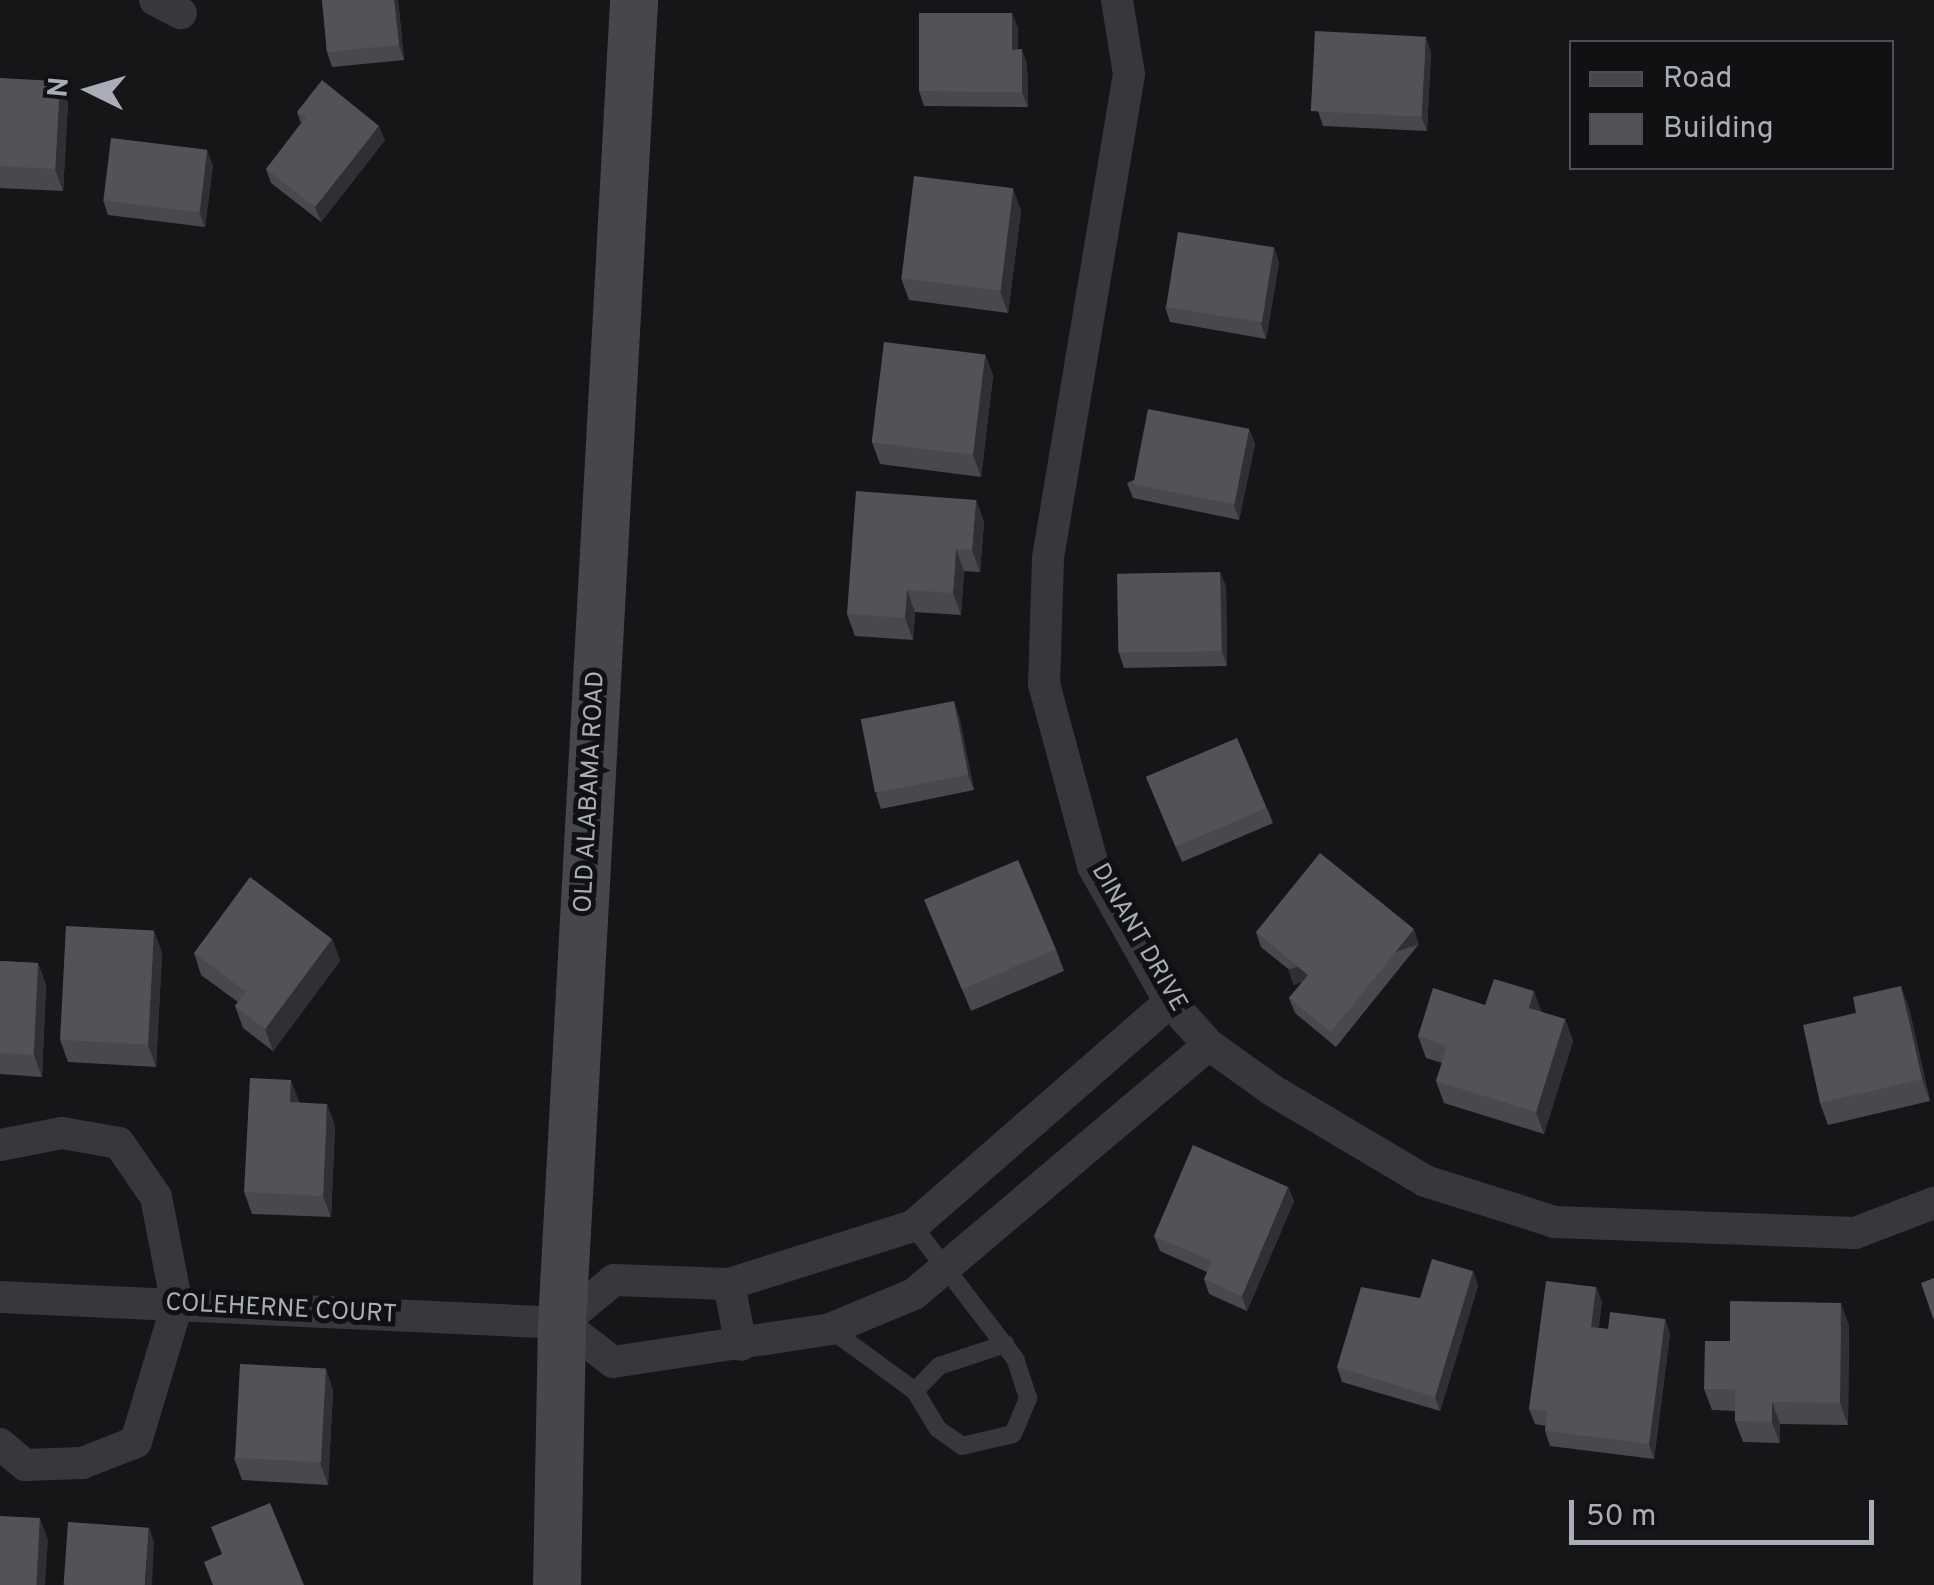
<!DOCTYPE html>
<style>
body{margin:0}
#map{position:relative;width:1934px;height:1585px;overflow:hidden;background:#161618;font-family:Overpass,sans-serif}
div>[style]{position:absolute}
[style*='--x']{left:calc(var(--x)*1px);top:calc(var(--y)*1px);width:calc(var(--w)*1px);rotate:calc(var(--a)*1deg)}
.lane>*{height:18px;margin:-9px;padding:0 9px;transform-origin:9px;border-radius:9px;background:#37383d}
.street>*{height:32px;margin:-16px;padding:0 16px;transform-origin:16px;border-radius:16px;background:#37383d}
.secondary>*{height:48px;margin:-24px;padding:0 24px;transform-origin:24px;border-radius:24px;background:#45474d}
.wall>*{inset:0;background:#47494d}
.shaded-wall>*{inset:0;background:#2f3033;transform-origin:0 0}
.building>*{inset:0;background:#525359;transform-origin:0 0}
span{translate:-50% -50%;white-space:nowrap;text-align:center;line-height:1.15;-webkit-text-stroke:10px #111113;paint-order:stroke}
.street-label{font-size:25px;color:#a8adb8}
.legend{position:absolute;left:1569px;top:40px;width:325px;height:130px;box-sizing:border-box;background:#111113;border:2px solid #4d4f55;margin:0;padding:12px 18px;list-style:none;font-size:30px;color:#a8adb8}
.legend li{display:flex;align-items:center;gap:20px;height:50px}
.legend b{width:50px;border:2px solid #4d4f55}
.north{position:absolute;left:40px;top:40px;width:100px;height:100px;-webkit-text-stroke:8px #111113;paint-order:stroke;rotate:275deg;font-size:28px;font-weight:700;line-height:40px;text-align:center;color:#a8adb8}
.north::after{content:'';display:block;margin:auto;width:35px;height:45px;background:#a8adb8;clip-path:polygon(50% 0,100% 100%,50% 72%,0 100%)}
.scale{position:absolute;left:1569px;top:1500px;width:305px;height:45px;box-sizing:border-box;border:5px solid #a8adb8;border-top:0;padding-left:12px;font-size:30px;line-height:35px;white-space:nowrap;color:#a8adb8;-webkit-text-stroke:8px #111113;paint-order:stroke}
</style>
<div id="map">
<div class="lane">
<div style="--x:830;--y:1329;--w:105;--a:36.1"></div>
<div style="--x:915;--y:1391;--w:44;--a:58.8"></div>
<div style="--x:938;--y:1429;--w:29;--a:35"></div>
<div style="--x:962;--y:1446;--w:52;--a:-13.2"></div>
<div style="--x:1013;--y:1434;--w:39;--a:-67"></div>
<div style="--x:1028;--y:1398;--w:40;--a:-108"></div>
<div style="--x:1016;--y:1360;--w:169;--a:-127.5"></div>
<div style="--x:915;--y:1391;--w:35;--a:-46"></div>
<div style="--x:939;--y:1366;--w:70;--a:-18.4"></div>
</div>
<div class="street">
<div style="--x:155;--y:0;--w:29;--a:27"></div>
<div style="--x:1117;--y:0;--w:75;--a:80.8"></div>
<div style="--x:1129;--y:74;--w:492;--a:99.5"></div>
<div style="--x:1048;--y:559;--w:125;--a:91.8"></div>
<div style="--x:1044;--y:684;--w:188;--a:74.9"></div>
<div style="--x:1093;--y:866;--w:156;--a:60.5"></div>
<div style="--x:1170;--y:1002;--w:58;--a:47.8"></div>
<div style="--x:1209;--y:1045;--w:77;--a:35.5"></div>
<div style="--x:1272;--y:1090;--w:178;--a:30.7"></div>
<div style="--x:1425;--y:1181;--w:136;--a:17.5"></div>
<div style="--x:1555;--y:1222;--w:300;--a:2.1"></div>
<div style="--x:1855;--y:1233;--w:85;--a:-20.8"></div>
<div style="--x:0;--y:1145;--w:63;--a:-11"></div>
<div style="--x:62;--y:1133;--w:58;--a:10"></div>
<div style="--x:119;--y:1143;--w:65;--a:55.6"></div>
<div style="--x:156;--y:1197;--w:110;--a:79"></div>
<div style="--x:177;--y:1305;--w:143;--a:106.7"></div>
<div style="--x:136;--y:1442;--w:58;--a:158.7"></div>
<div style="--x:82;--y:1463;--w:57;--a:178"></div>
<div style="--x:25;--y:1465;--w:33;--a:-140"></div>
<div style="--x:729;--y:1284;--w:62;--a:78.9"></div>
<div style="--x:0;--y:1297;--w:563;--a:2.65"></div>
<div style="--x:562;--y:1323;--w:64;--a:37.4"></div>
<div style="--x:613;--y:1362;--w:219;--a:-8.6"></div>
<div style="--x:830;--y:1329;--w:91;--a:-22.6"></div>
<div style="--x:914;--y:1294;--w:386;--a:-40.2"></div>
<div style="--x:562;--y:1323;--w:67;--a:-39.6"></div>
<div style="--x:614;--y:1280;--w:115;--a:2"></div>
<div style="--x:729;--y:1284;--w:193;--a:-17.5"></div>
<div style="--x:913;--y:1226;--w:341;--a:-41.1"></div>
</div>
<div class="secondary">
<div style="--x:557;--y:1585;--w:262;--a:-88.9"></div>
<div style="--x:562;--y:1323;--w:1325;--a:-86.88"></div>
</div>
<div class="wall">
<div style="clip-path:polygon(322px 0,398px 0,404px 60px,332px 67px,327px 52px)"></div>
<div style="clip-path:polygon(1018px 28px,1018px 49px,1027px 64px,1028px 107px,924px 106px,919px 91px)"></div>
<div style="clip-path:polygon(1431px 52px,1427px 131px,1323px 126px,1318px 111px)"></div>
<div style="clip-path:polygon(0 78px,68px 103px,63px 191px,0 188px)"></div>
<div style="clip-path:polygon(297px 112px,385px 140px,321px 222px,271px 183px,266px 169px,301px 123px)"></div>
<div style="clip-path:polygon(213px 165px,205px 227px,108px 215px,103px 200px)"></div>
<div style="clip-path:polygon(1013px 189px,1021px 211px,1008px 313px,909px 300px,901px 278px)"></div>
<div style="clip-path:polygon(1274px 248px,1279px 263px,1266px 339px,1170px 322px,1165px 307px)"></div>
<div style="clip-path:polygon(985px 354px,993px 376px,981px 477px,880px 464px,872px 442px)"></div>
<div style="clip-path:polygon(1249px 429px,1255px 444px,1239px 520px,1133px 498px,1127px 483px)"></div>
<div style="clip-path:polygon(976px 500px,984px 522px,980px 572px,964px 571px,961px 615px,915px 612px,913px 640px,855px 636px,847px 614px)"></div>
<div style="clip-path:polygon(1220px 572px,1226px 587px,1227px 666px,1124px 668px,1119px 653px)"></div>
<div style="clip-path:polygon(959px 716px,974px 790px,881px 809px,876px 794px)"></div>
<div style="clip-path:polygon(1146px 777px,1267px 808px,1273px 823px,1182px 862px)"></div>
<div style="clip-path:polygon(925px 901px,1056px 949px,1064px 971px,971px 1011px)"></div>
<div style="clip-path:polygon(154px 931px,162px 953px,156px 1067px,68px 1062px,60px 1040px)"></div>
<div style="clip-path:polygon(1256px 932px,1419px 944px,1336px 1047px,1295px 1013px,1289px 998px,1303px 981px,1261px 947px)"></div>
<div style="clip-path:polygon(332px 939px,340px 961px,273px 1051px,243px 1028px,235px 1006px,238px 1002px,201px 975px,194px 953px)"></div>
<div style="clip-path:polygon(0 961px,38px 963px,46px 985px,42px 1077px,0 1074px)"></div>
<div style="clip-path:polygon(1485px 1005px,1541px 1012px,1565px 1019px,1573px 1041px,1544px 1134px,1444px 1103px,1436px 1081px,1442px 1063px,1426px 1058px,1418px 1036px)"></div>
<div style="clip-path:polygon(1909px 1008px,1930px 1101px,1828px 1125px,1820px 1103px)"></div>
<div style="clip-path:polygon(299px 1102px,335px 1125px,331px 1217px,252px 1214px,244px 1192px)"></div>
<div style="clip-path:polygon(1288px 1187px,1294px 1201px,1247px 1311px,1209px 1294px,1204px 1279px,1207px 1272px,1160px 1251px,1154px 1236px)"></div>
<div style="clip-path:polygon(1473px 1271px,1478px 1286px,1440px 1411px,1342px 1382px,1337px 1367px)"></div>
<div style="clip-path:polygon(1596px 1287px,1602px 1302px,1598px 1328px,1608px 1329px,1665px 1319px,1670px 1334px,1654px 1459px,1550px 1446px,1545px 1431px,1546px 1426px,1535px 1424px,1529px 1409px)"></div>
<div style="clip-path:polygon(1849px 1325px,1848px 1425px,1780px 1424px,1780px 1443px,1743px 1442px,1735px 1421px,1735px 1411px,1712px 1410px,1704px 1389px,1730px 1341px)"></div>
<div style="clip-path:polygon(326px 1369px,333px 1391px,328px 1485px,242px 1480px,234px 1458px)"></div>
</div>
<div class="shaded-wall">
<div style="clip-path:polygon(394px 0,398px 0,404px 60px,399px 45px)"></div>
<div style="clip-path:polygon(1012px 13px,1018px 28px,1018px 65px,1012px 50px)"></div>
<div style="clip-path:polygon(1426px 37px,1431px 52px,1427px 131px,1421px 116px)"></div>
<div style="clip-path:polygon(1022px 49px,1027px 64px,1028px 107px,1022px 92px)"></div>
<div style="clip-path:polygon(60px 81px,68px 103px,63px 191px,55px 169px)"></div>
<div style="clip-path:polygon(379px 126px,385px 140px,321px 222px,315px 207px)"></div>
<div style="clip-path:polygon(207px 150px,213px 165px,205px 227px,199px 212px)"></div>
<div style="clip-path:polygon(1013px 189px,1021px 211px,1008px 313px,1000px 291px)"></div>
<div style="clip-path:polygon(1274px 248px,1279px 263px,1266px 339px,1261px 324px)"></div>
<div style="clip-path:polygon(985px 354px,993px 376px,981px 477px,973px 455px)"></div>
<div style="clip-path:polygon(1249px 429px,1255px 444px,1239px 520px,1234px 505px)"></div>
<div style="clip-path:polygon(976px 500px,984px 522px,980px 572px,972px 550px)"></div>
<div style="clip-path:polygon(956px 549px,964px 571px,961px 615px,953px 593px)"></div>
<div style="clip-path:polygon(1220px 572px,1226px 587px,1227px 666px,1222px 651px)"></div>
<div style="clip-path:polygon(907px 590px,915px 612px,913px 640px,905px 618px)"></div>
<div style="clip-path:polygon(954px 701px,959px 716px,974px 790px,968px 775px)"></div>
<div style="left:1414px;top:929px;width:16px;height:132px;rotate:72deg"></div>
<div style="clip-path:polygon(154px 931px,162px 953px,156px 1067px,148px 1045px)"></div>
<div style="clip-path:polygon(332px 939px,340px 961px,273px 1051px,265px 1029px)"></div>
<div style="clip-path:polygon(38px 963px,46px 985px,42px 1077px,34px 1055px)"></div>
<div style="clip-path:polygon(1901px 986px,1909px 1008px,1930px 1101px,1922px 1079px)"></div>
<div style="clip-path:polygon(1534px 991px,1542px 1013px,1529px 1008px)"></div>
<div style="clip-path:polygon(1565px 1019px,1573px 1041px,1544px 1134px,1536px 1112px)"></div>
<div style="clip-path:polygon(291px 1080px,299px 1101px,298px 1124px,290px 1102px)"></div>
<div style="clip-path:polygon(327px 1104px,335px 1125px,331px 1217px,323px 1196px)"></div>
<div style="clip-path:polygon(1288px 1187px,1294px 1201px,1247px 1311px,1242px 1296px)"></div>
<div style="clip-path:polygon(1473px 1271px,1478px 1286px,1440px 1411px,1435px 1397px)"></div>
<div style="clip-path:polygon(1596px 1287px,1602px 1302px,1597px 1342px,1591px 1327px)"></div>
<div style="clip-path:polygon(1841px 1303px,1849px 1325px,1848px 1425px,1840px 1403px)"></div>
<div style="clip-path:polygon(1665px 1319px,1670px 1334px,1654px 1459px,1649px 1444px)"></div>
<div style="clip-path:polygon(326px 1369px,333px 1391px,328px 1485px,320px 1463px)"></div>
<div style="clip-path:polygon(1772px 1402px,1780px 1424px,1780px 1443px,1772px 1422px)"></div>
<div style="clip-path:polygon(40px 1518px,48px 1540px,45px 1585px,36px 1585px)"></div>
<div style="clip-path:polygon(149px 1527px,154px 1542px,152px 1585px,145px 1585px)"></div>
</div>
<div class="building">
<div style="clip-path:polygon(322px 0,394px 0,399px 45px,327px 52px)"></div>
<div style="clip-path:polygon(919px 13px,1012px 13px,1012px 50px,1022px 49px,1022px 92px,919px 91px)"></div>
<div style="left:1315px;top:31px;width:111px;height:80px;rotate:3deg"></div>
<div style="left:0;top:78px;width:60px;height:88px;rotate:3deg"></div>
<div style="clip-path:polygon(322px 80px,379px 126px,315px 207px,266px 169px,306px 118px,297px 112px)"></div>
<div style="left:111px;top:138px;width:97px;height:63px;rotate:7deg"></div>
<div style="left:914px;top:176px;width:100px;height:103px;rotate:7deg"></div>
<div style="left:1178px;top:232px;width:97px;height:76px;rotate:9deg"></div>
<div style="left:884px;top:342px;width:102px;height:101px;rotate:7deg"></div>
<div style="left:1148px;top:409px;width:103px;height:77px;rotate:11deg"></div>
<div style="clip-path:polygon(856px 491px,976px 500px,972px 550px,956px 549px,953px 593px,907px 590px,905px 618px,847px 614px)"></div>
<div style="left:1220px;top:572px;width:79px;height:103px;rotate:89deg"></div>
<div style="left:954px;top:701px;width:75px;height:95px;rotate:79deg"></div>
<div style="left:1237px;top:738px;width:76px;height:99px;rotate:67deg"></div>
<div style="clip-path:polygon(1320px 853px,1414px 929px,1331px 1032px,1289px 998px,1308px 975px,1256px 932px)"></div>
<div style="left:1018px;top:860px;width:97px;height:102px;rotate:67deg"></div>
<div style="clip-path:polygon(250px 877px,332px 939px,265px 1029px,235px 1006px,246px 992px,194px 953px)"></div>
<div style="left:66px;top:926px;width:88px;height:114px;rotate:3deg"></div>
<div style="left:0;top:961px;width:38px;height:92px;rotate:3deg"></div>
<div style="clip-path:polygon(1494px 979px,1534px 991px,1529px 1008px,1565px 1019px,1536px 1112px,1436px 1081px,1447px 1046px,1418px 1036px,1433px 988px,1485px 1005px)"></div>
<div style="clip-path:polygon(1901px 986px,1922px 1079px,1820px 1103px,1803px 1025px,1856px 1013px,1853px 997px)"></div>
<div style="clip-path:polygon(250px 1078px,291px 1080px,290px 1102px,327px 1104px,323px 1196px,244px 1192px)"></div>
<div style="clip-path:polygon(1193px 1145px,1288px 1187px,1242px 1296px,1204px 1279px,1212px 1261px,1154px 1236px)"></div>
<div style="clip-path:polygon(1432px 1259px,1473px 1271px,1435px 1397px,1337px 1367px,1361px 1287px,1420px 1298px)"></div>
<div style="clip-path:polygon(1934px 1278px,1934px 1321px,1921px 1283px)"></div>
<div style="clip-path:polygon(1546px 1281px,1596px 1287px,1591px 1327px,1608px 1329px,1610px 1312px,1665px 1319px,1649px 1444px,1545px 1431px,1547px 1411px,1529px 1409px)"></div>
<div style="clip-path:polygon(1730px 1301px,1841px 1303px,1840px 1403px,1772px 1402px,1772px 1422px,1735px 1421px,1735px 1389px,1704px 1389px,1705px 1341px,1730px 1341px)"></div>
<div style="left:240px;top:1364px;width:86px;height:94px;rotate:3deg"></div>
<div style="clip-path:polygon(270px 1503px,304px 1585px,213px 1585px,204px 1562px,222px 1554px,211px 1527px)"></div>
<div style="left:0;top:1516px;width:40px;height:69px;rotate:3deg"></div>
<div style="left:68px;top:1522px;width:81px;height:63px;rotate:4deg"></div>
</div>
<div class="street-label">
<span style="left:591px;top:792px;rotate:-87deg">OLD ALABAMA ROAD</span>
<span style="left:1138px;top:938px;rotate:60deg">DINANT DRIVE</span>
<span style="left:281px;top:1310px;rotate:3deg">COLEHERNE COURT</span>
</div>
<ul class="legend">
<li><b style="height:12px;background:#45474d"></b>Road</li>
<li><b style="height:28px;background:#525359"></b>Building</li>
</ul>
<div class="north">N</div>
<div class="scale">50 m</div>
</div>
